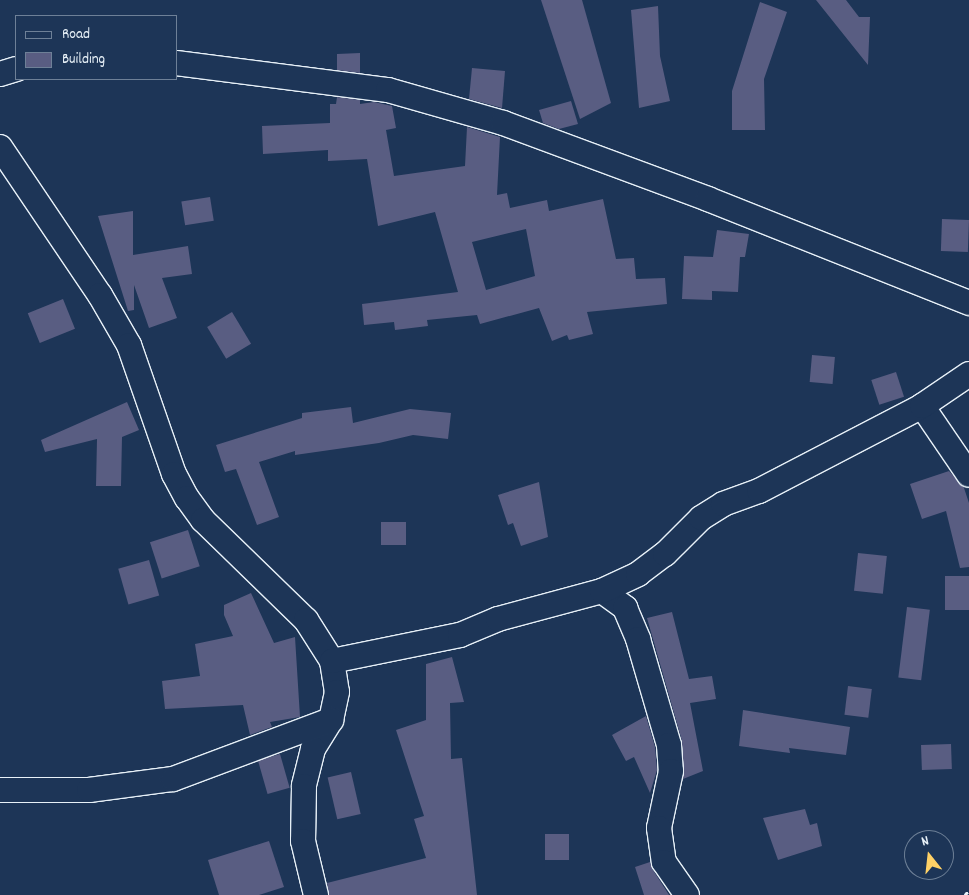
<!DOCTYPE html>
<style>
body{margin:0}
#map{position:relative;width:969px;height:895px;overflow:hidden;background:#1d3557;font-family:Dekko,sans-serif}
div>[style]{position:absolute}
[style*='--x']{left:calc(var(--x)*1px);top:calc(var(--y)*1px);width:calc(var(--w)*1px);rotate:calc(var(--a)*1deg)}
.building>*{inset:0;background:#595d82;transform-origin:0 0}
.path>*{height:3px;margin-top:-1.5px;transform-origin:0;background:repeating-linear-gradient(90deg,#e8f1f8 0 4px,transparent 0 8px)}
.roads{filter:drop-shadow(1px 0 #e8f1f8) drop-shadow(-1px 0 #e8f1f8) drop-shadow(0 1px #e8f1f8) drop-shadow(0 -1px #e8f1f8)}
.minor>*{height:24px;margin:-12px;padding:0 12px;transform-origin:12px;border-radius:12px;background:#1d3557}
span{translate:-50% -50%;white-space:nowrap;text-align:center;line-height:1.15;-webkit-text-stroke:4.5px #1d3557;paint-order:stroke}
.legend{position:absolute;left:15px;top:15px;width:162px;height:65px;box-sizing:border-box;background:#1d3557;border:1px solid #6e8097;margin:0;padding:6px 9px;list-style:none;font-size:15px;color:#e8f1f8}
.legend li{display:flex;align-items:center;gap:10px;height:25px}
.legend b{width:25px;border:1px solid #6e8097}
.north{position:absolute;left:904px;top:830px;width:50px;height:50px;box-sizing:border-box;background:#1d3557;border:1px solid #6e8097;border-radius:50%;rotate:344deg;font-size:14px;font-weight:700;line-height:20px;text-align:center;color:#e8f1f8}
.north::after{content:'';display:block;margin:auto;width:18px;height:22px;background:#ffd166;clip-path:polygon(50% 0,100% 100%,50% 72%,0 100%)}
</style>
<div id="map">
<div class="building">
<div style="clip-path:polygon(541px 0,582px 0,611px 103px,580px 119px)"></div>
<div style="clip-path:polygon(816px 0,846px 0,859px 17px,870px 17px,868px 65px)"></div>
<div style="clip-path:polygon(760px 2px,787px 12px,764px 79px,765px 130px,732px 130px,732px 91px)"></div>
<div style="clip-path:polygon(658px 6px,660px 56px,670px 101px,639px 108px,631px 10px)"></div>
<div style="clip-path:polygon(360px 53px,360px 73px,337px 70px,337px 54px)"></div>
<div style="clip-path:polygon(472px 68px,505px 71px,502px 108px,469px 99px)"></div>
<div style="clip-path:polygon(evenodd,337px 97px,360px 100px,360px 104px,374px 102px,392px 106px,396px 128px,386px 130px,394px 176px,465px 166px,467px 127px,500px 137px,497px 195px,507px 193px,510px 208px,547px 200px,549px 211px,603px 199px,616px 259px,634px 258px,636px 279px,665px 278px,667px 304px,587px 312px,593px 334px,569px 340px,567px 335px,552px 341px,539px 308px,480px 324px,477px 315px,427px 320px,428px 326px,395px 330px,394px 322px,364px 325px,362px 304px,458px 292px,435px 212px,378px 226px,367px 159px,328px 161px,328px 150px,263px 154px,262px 126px,330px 123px,330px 104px,336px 104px,337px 97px,526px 229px,535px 276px,486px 290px,472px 242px,526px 229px)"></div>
<div style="clip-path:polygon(571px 101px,578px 124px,559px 129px,543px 123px,539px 110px)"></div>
<div style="left:210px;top:197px;width:24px;height:29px;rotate:81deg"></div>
<div style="clip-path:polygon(133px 211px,133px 255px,188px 246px,192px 274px,162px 278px,177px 318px,149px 328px,134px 285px,134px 310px,128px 311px,98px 216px)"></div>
<div style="left:942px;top:219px;width:27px;height:32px;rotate:2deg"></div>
<div style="clip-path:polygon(717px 230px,749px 234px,745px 257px,740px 257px,738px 292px,712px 291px,712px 300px,682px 299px,684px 256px,713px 257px)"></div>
<div style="left:63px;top:299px;width:32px;height:38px;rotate:68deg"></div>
<div style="left:232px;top:312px;width:37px;height:29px;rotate:59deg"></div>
<div style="left:812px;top:355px;width:23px;height:27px;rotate:5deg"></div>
<div style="left:896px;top:372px;width:26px;height:26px;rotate:72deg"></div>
<div style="clip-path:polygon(127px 402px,139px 430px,122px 437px,121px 486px,96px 486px,97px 439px,45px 452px,41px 440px)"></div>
<div style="clip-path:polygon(351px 407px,353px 423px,410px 409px,451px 413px,448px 439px,413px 435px,379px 443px,295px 455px,295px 451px,259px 462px,279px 517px,257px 525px,236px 469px,225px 472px,216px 445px,302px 418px,302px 413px)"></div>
<div style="clip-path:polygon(949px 471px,964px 488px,969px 503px,969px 567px,960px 568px,946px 511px,922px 519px,910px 484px)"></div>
<div style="clip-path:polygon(539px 482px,548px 537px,521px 546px,513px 523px,508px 525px,498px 495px)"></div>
<div style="left:406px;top:522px;width:23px;height:25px;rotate:90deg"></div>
<div style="left:188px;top:530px;width:38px;height:40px;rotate:72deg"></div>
<div style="left:858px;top:553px;width:29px;height:38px;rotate:6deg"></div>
<div style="left:149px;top:560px;width:37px;height:32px;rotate:74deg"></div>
<div style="left:945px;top:576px;width:24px;height:34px"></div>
<div style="clip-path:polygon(251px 593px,274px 643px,295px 637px,300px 717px,270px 722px,272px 727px,250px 735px,243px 705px,165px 709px,162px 681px,200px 676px,195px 644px,233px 636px,224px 615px,224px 605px)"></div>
<div style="left:907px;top:607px;width:23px;height:71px;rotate:7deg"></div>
<div style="clip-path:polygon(672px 612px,689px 679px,712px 676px,716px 699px,690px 703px,703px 771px,683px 779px,682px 741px,647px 618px)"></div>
<div style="clip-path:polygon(452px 657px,464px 702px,450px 703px,451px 759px,462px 758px,477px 895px,329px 895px,327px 883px,426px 858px,414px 819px,424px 816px,396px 730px,426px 720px,426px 664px)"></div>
<div style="left:848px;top:686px;width:24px;height:29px;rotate:7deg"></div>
<div style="clip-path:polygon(743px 710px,850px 727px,846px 755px,789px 748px,790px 753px,739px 746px)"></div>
<div style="clip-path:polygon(646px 716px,655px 747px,657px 770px,650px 793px,634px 757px,626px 761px,612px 735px)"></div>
<div style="left:951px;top:744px;width:25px;height:30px;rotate:88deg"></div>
<div style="left:280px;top:754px;width:35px;height:23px;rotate:74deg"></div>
<div style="left:351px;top:772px;width:43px;height:24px;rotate:77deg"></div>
<div style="clip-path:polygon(805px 809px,810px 825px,817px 823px,822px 846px,778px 860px,763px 818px)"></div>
<div style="left:545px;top:834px;width:24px;height:26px"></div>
<div style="clip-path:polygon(269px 841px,284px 887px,259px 895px,219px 895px,208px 860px)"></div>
<div style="clip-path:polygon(650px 862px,653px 870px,669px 895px,644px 895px,635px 867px)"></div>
</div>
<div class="path">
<div style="--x:965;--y:895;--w:6;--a:-51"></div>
</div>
<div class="roads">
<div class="minor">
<div style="--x:176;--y:63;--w:214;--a:7.3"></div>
<div style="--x:388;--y:90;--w:120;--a:16"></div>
<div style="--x:503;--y:123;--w:219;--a:20.3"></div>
<div style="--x:708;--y:199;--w:281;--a:21.7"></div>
<div style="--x:0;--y:74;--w:17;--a:-17"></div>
<div style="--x:0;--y:147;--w:179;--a:56"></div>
<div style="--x:100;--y:295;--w:58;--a:59.9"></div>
<div style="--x:129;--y:345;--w:137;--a:70.8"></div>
<div style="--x:174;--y:474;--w:27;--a:62"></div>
<div style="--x:187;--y:498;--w:27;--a:54"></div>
<div style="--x:203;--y:520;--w:144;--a:44.2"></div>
<div style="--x:306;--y:620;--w:49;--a:57.6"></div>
<div style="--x:332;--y:661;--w:31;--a:81"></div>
<div style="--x:337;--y:692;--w:29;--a:102"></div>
<div style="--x:331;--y:720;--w:34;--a:122"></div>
<div style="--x:313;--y:749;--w:38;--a:104"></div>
<div style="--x:304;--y:786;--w:55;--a:91"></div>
<div style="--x:303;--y:841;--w:56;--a:76.5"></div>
<div style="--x:922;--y:406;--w:83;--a:55.7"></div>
<div style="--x:602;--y:591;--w:29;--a:36"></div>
<div style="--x:625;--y:608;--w:34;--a:67"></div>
<div style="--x:638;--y:639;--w:110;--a:73.7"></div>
<div style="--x:669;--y:745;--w:26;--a:86"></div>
<div style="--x:671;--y:771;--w:58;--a:101.9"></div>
<div style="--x:659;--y:828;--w:34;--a:82"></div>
<div style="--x:664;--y:862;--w:40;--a:55.1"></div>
<div style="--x:332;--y:661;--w:131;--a:-11.5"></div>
<div style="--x:460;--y:635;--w:41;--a:-22.8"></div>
<div style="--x:498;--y:619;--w:108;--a:-15.1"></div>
<div style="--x:602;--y:591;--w:40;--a:-25"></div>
<div style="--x:638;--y:574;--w:34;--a:-37"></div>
<div style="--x:665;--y:554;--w:51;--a:-45"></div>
<div style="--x:701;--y:518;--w:26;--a:-32"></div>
<div style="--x:723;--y:504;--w:38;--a:-20"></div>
<div style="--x:759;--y:491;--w:184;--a:-27.5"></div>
<div style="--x:922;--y:406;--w:57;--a:-34.2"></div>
<div style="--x:0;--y:790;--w:89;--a:0"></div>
<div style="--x:89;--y:790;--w:85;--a:-7.5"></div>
<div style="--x:173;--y:779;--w:169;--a:-20.5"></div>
</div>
</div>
<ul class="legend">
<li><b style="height:6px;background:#1d3557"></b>Road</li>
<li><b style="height:14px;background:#595d82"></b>Building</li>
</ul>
<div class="north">N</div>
</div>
